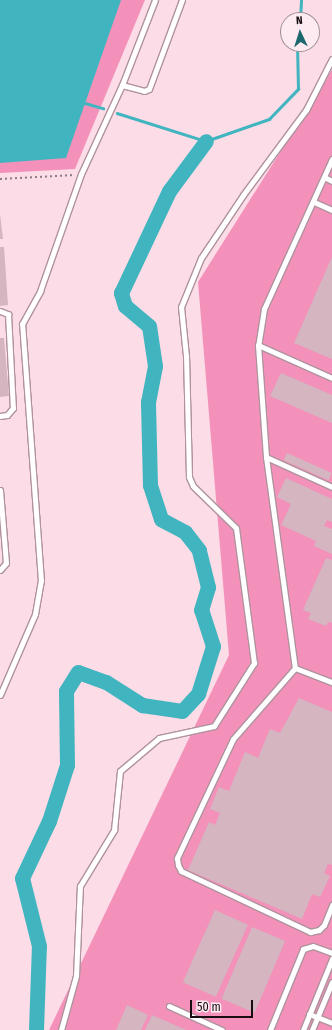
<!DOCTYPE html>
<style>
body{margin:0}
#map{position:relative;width:332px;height:1030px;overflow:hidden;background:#feeaf1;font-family:"Fira Sans Condensed",sans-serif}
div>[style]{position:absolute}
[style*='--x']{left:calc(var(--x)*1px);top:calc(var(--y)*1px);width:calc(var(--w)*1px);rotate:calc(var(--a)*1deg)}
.built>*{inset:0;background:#fcdce7}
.forest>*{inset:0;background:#f391ba}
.water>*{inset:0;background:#41b5bf}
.stream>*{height:2.5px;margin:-1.25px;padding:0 1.25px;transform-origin:1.25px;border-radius:1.25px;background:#41b5bf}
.river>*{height:15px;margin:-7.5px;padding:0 7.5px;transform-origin:7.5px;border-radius:7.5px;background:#41b5bf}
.building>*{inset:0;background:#d4b5c0;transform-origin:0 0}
.path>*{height:1.5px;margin-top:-0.75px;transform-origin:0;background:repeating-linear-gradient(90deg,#8a7b81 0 2px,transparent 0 5px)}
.roads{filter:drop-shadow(1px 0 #af929d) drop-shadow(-1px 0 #af929d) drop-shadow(0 1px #af929d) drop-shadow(0 -1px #af929d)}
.lane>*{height:5px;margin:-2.5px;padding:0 2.5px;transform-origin:2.5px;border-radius:2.5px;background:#fff}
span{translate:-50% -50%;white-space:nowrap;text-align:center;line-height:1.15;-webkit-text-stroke:4px #feeaf1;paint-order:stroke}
.north{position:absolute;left:280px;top:12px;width:40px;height:40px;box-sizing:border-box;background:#feeaf1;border:1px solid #a29298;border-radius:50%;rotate:356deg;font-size:11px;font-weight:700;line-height:16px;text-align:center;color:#180e12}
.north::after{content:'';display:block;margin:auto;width:14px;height:18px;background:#1c696f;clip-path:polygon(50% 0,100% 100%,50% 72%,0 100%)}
.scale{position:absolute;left:190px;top:1000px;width:63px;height:18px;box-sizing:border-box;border:2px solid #180e12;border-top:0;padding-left:5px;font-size:12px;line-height:14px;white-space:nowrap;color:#180e12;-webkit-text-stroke:3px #feeaf1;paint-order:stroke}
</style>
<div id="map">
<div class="built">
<div style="clip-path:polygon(evenodd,0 0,332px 0,332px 1030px,0 1030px,0 0,288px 20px,312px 20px,312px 44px,288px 44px,288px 20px)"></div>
</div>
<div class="forest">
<div style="clip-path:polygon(0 0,145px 0,75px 169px,0 173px)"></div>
<div style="clip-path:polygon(332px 70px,332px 1030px,49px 1030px,229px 655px,198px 282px)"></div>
</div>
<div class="water">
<div style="clip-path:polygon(0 0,121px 0,66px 158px,0 163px)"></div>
</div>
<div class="stream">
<div style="--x:300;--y:20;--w:20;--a:-87"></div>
<div style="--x:85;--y:103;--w:19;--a:16"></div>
<div style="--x:117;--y:113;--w:93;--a:17.5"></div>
<div style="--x:206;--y:141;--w:67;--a:-19.2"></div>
<div style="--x:269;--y:119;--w:42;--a:-46"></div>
<div style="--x:298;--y:89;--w:45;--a:-91.3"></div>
</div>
<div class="river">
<div style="--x:36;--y:1030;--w:84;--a:-88"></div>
<div style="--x:39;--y:946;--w:70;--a:-104"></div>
<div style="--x:22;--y:878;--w:63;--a:-64.7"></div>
<div style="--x:49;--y:821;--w:59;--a:-72.2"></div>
<div style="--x:67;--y:765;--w:74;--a:-90.8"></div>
<div style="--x:66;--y:691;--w:22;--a:-58"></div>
<div style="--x:78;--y:672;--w:30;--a:20"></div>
<div style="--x:106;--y:682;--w:43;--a:32.6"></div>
<div style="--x:142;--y:705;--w:40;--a:8.5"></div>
<div style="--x:182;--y:711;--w:23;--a:-47"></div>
<div style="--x:198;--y:694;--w:50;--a:-72.6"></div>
<div style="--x:213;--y:646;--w:38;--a:-108"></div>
<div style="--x:201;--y:610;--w:24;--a:-73"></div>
<div style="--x:208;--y:587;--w:38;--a:-104"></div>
<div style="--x:199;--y:550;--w:23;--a:-128"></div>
<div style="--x:185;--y:532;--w:27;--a:-152"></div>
<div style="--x:161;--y:519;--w:36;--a:-108"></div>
<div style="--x:150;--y:485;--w:83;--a:-91.4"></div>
<div style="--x:148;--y:402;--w:37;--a:-79"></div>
<div style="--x:155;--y:366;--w:40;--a:-98.5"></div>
<div style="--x:149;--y:326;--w:31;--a:-140"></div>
<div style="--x:125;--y:306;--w:14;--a:-107"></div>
<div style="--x:121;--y:293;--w:113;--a:-64.8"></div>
<div style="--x:169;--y:191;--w:62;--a:-53.5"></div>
</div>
<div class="building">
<div style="clip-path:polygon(0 214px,3px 239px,0 239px)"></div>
<div style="clip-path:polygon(0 247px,4px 247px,8px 305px,0 306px)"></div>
<div style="clip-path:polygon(332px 257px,332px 359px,294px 343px)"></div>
<div style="clip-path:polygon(0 338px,4px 338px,9px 396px,0 397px)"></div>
<div style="clip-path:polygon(281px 373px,332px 395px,332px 423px,270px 396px)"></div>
<div style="left:287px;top:453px;width:49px;height:8px;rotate:24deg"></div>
<div style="clip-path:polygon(286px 478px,332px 499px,332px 522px,327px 520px,324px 526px,332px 529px,332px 554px,314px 546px,316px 541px,281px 525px,291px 504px,277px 497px)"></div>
<div style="clip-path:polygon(326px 558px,332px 560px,332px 623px,328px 622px,326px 626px,308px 619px,311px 613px,303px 610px)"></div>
<div style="clip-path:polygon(299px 698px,332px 712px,332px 865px,328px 864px,324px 873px,330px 876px,320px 897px,312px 894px,302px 919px,188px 870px,209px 822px,215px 825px,220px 813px,210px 809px,219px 787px,229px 791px,245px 752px,258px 758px,270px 729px,280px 733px)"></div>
<div style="left:215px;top:910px;width:36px;height:79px;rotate:24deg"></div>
<div style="left:252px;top:927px;width:36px;height:78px;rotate:23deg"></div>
<div style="clip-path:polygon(127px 1005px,148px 1015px,141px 1030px,116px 1030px)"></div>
<div style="clip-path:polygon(152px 1015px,186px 1030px,145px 1030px)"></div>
</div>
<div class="path">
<div style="--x:0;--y:179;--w:75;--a:-3.1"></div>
</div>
<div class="roads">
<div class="lane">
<div style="--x:122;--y:85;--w:23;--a:15"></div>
<div style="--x:144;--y:91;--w:5;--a:-22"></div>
<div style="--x:149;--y:89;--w:95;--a:-69.7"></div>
<div style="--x:332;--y:159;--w:165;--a:114.4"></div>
<div style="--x:264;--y:309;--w:36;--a:99"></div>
<div style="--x:258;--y:345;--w:112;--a:85.9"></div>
<div style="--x:266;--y:457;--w:213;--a:82.2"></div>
<div style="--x:295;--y:668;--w:40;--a:21"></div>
<div style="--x:324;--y:177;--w:9;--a:27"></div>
<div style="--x:314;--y:202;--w:20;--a:24"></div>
<div style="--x:0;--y:311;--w:9;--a:21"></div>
<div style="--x:8;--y:314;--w:94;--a:87"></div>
<div style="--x:13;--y:408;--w:9;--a:131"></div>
<div style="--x:7;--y:415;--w:7;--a:172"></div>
<div style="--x:258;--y:345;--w:81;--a:24"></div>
<div style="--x:266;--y:457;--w:72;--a:24.4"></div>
<div style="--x:0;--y:490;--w:73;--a:85.3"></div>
<div style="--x:6;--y:563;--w:9;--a:131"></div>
<div style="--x:295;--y:668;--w:94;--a:131.1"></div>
<div style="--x:233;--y:739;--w:132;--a:115.2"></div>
<div style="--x:177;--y:858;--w:7;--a:82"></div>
<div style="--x:178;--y:865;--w:7;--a:63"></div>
<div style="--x:181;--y:871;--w:143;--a:25.3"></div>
<div style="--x:310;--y:932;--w:9;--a:-13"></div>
<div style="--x:319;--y:930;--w:7;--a:-45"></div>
<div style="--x:324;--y:925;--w:22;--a:-68"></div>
<div style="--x:0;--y:695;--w:88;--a:-66.6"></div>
<div style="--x:35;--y:614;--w:34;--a:-80"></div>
<div style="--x:41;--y:581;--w:258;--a:-94.2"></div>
<div style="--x:22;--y:324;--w:38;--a:-61"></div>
<div style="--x:40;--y:291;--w:124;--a:-70.7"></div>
<div style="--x:81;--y:174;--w:98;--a:-65.3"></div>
<div style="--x:122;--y:85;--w:91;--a:-68.8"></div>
<div style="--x:169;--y:1006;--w:58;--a:24.4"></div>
<div style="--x:309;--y:1014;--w:25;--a:21"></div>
<div style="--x:61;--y:1030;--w:56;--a:-74.5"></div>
<div style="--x:76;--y:976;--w:90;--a:-87.5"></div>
<div style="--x:80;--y:886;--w:66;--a:-58.7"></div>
<div style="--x:114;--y:830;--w:59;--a:-84.2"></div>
<div style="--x:120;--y:771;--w:51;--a:-40.2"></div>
<div style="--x:159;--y:738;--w:56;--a:-12.3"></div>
<div style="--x:214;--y:726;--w:75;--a:-57.6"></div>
<div style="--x:254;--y:663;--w:136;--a:-97.6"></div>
<div style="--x:236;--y:528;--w:60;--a:-135.7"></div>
<div style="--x:193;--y:486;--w:10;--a:-114"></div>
<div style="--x:189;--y:477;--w:121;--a:-91.4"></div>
<div style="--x:186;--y:356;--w:49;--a:-95.8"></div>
<div style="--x:181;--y:307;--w:53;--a:-67.8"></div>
<div style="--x:201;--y:258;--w:76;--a:-56.3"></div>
<div style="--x:243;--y:195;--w:106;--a:-53.5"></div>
<div style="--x:306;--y:110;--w:57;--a:-63"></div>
<div style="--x:270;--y:1030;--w:87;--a:-67.8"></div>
<div style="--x:303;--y:949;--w:10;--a:-17"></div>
<div style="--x:313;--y:946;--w:20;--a:20"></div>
<div style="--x:303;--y:1030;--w:77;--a:-67.8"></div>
<div style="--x:312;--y:1030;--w:52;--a:-67.4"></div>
</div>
</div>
<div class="north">N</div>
<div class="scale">50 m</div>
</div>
